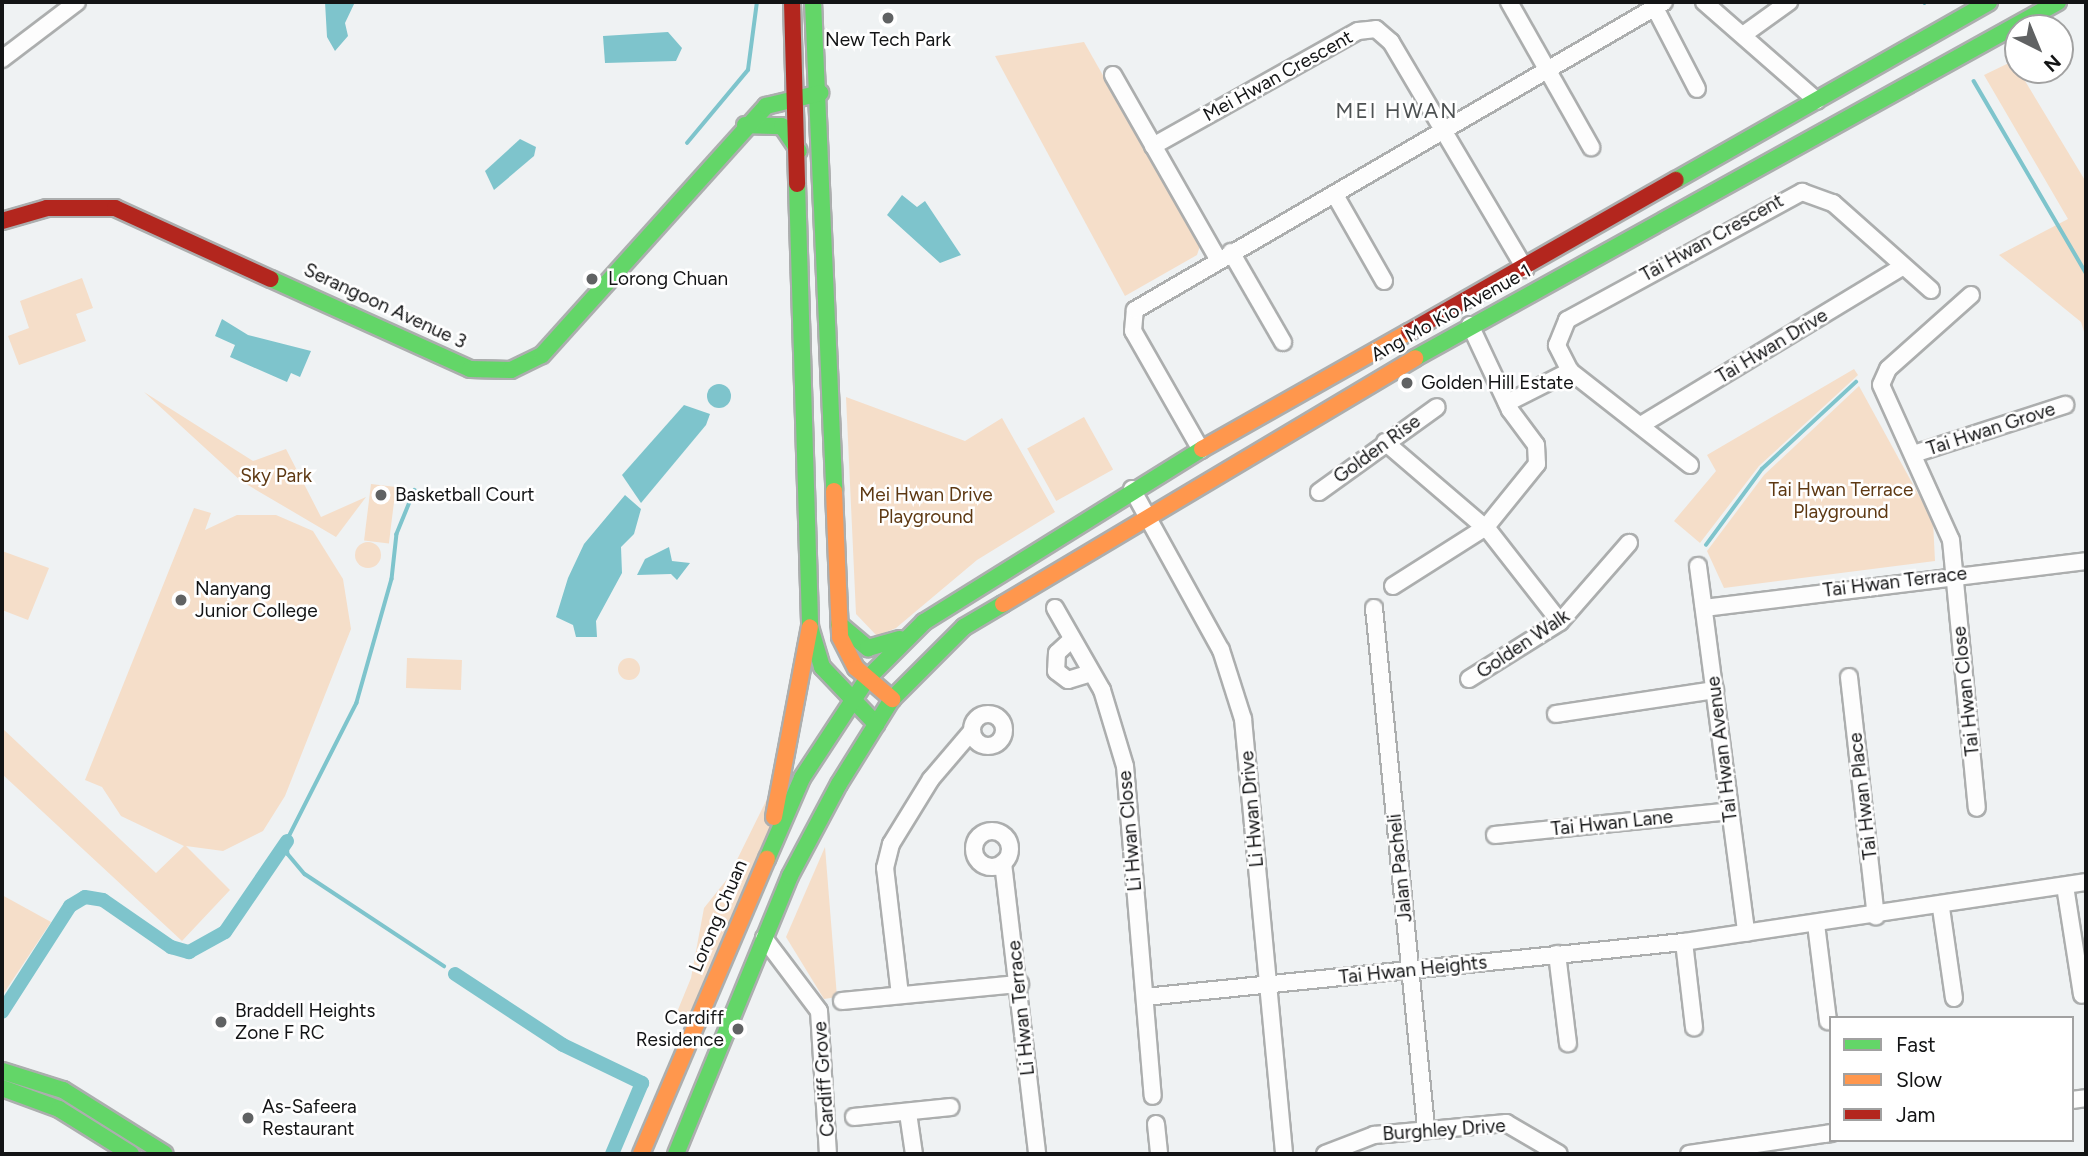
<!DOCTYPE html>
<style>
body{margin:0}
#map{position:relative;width:2088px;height:1156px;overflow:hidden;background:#eff2f3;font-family:Figtree,sans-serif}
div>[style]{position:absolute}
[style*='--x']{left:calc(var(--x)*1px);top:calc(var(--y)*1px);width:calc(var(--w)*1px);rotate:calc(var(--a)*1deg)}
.green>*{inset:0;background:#f5dec9;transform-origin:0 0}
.round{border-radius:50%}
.water>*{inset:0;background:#7ec4cc}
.stream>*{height:3.5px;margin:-1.75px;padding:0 1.75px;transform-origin:1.75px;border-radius:1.75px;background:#7ec4cc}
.canal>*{height:14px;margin:-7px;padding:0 7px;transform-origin:7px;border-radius:7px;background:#7ec4cc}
.roads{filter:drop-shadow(2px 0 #acaeae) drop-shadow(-2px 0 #acaeae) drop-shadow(0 2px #acaeae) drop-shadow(0 -2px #acaeae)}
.street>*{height:16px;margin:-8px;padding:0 8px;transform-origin:8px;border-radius:8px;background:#fdfdfd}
.street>.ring{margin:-8px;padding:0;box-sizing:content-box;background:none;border:16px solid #fdfdfd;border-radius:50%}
.fast>*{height:16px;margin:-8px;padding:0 8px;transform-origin:8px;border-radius:8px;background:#63d668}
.slow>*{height:16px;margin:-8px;padding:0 8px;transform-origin:8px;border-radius:8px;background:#ff974d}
.jam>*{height:16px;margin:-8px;padding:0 8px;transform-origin:8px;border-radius:8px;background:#b3261e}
.dots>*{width:19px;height:19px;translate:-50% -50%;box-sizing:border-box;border:4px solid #fff;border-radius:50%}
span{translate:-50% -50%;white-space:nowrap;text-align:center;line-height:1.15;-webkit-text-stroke:5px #fff;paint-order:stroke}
.poi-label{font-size:19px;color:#131415}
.left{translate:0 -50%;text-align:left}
.right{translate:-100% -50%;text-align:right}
.street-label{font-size:19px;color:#131415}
.park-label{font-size:19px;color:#5e3913}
.neighbourhood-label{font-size:21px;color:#4e5253;letter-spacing:2px}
.frame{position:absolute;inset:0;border:4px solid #131415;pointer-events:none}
.legend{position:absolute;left:1829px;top:1016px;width:245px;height:126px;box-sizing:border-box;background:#fff;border:2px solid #a1a1a1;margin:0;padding:9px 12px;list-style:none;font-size:21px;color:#131415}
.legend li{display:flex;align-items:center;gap:14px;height:35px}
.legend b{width:35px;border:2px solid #a1a1a1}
.north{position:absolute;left:2004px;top:14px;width:70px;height:70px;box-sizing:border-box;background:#fff;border:2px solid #a1a1a1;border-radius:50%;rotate:137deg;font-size:19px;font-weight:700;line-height:28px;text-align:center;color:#131415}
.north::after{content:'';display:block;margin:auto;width:24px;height:32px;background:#606263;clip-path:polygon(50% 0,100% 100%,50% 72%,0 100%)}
</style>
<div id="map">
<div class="green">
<div style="clip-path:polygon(1084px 42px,1200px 246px,1197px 255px,1125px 296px,995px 56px)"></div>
<div style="clip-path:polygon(2013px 61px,2086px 182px,2086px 338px,2081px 322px,1999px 255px,2068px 219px,1984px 75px)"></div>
<div style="clip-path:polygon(82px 278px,93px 308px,76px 314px,86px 341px,19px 365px,8px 336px,29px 328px,20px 301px)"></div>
<div style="clip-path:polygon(1854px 369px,1858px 375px,1759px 466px,1700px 543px,1674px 521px,1716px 471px,1707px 455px)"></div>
<div style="clip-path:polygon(1859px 386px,1933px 521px,1935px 561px,1724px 588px,1707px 551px,1764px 475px)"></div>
<div style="clip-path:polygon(144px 392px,253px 461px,286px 449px,321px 517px,366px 497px,336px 537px,241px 481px)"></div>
<div style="clip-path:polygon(846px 397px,965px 441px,1002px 418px,1055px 512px,977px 560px,896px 628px,877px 636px,856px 614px)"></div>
<div style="left:1084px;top:417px;width:60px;height:65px;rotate:61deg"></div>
<div style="left:371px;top:484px;width:25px;height:57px;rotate:7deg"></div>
<div style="clip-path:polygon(194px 508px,211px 513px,205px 530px,237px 515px,276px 515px,313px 531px,343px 579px,351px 629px,285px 796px,263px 831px,223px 851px,186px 846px,230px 890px,182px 941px,2px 774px,2px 728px,156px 873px,184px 846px,121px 816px,102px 787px,85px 780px)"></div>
<div class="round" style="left:355px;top:542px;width:26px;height:26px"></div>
<div style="clip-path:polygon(2px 551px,49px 568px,28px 620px,2px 610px)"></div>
<div style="left:407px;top:658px;width:55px;height:30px;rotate:2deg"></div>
<div class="round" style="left:618px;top:658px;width:22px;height:22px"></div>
<div style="clip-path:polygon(784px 795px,687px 1032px,675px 1017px,691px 978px,704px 908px,728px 878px,767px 799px)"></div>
<div style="clip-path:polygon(825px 847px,837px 997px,824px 999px,786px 937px)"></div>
<div style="clip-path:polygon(2px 895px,51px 922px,2px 996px)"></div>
</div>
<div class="water">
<div style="clip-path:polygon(325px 2px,355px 2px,345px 23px,348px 36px,335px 51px,327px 37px)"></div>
<div style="clip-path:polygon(668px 32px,682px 48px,676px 61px,605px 63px,603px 36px)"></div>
<div style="clip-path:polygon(520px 139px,536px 147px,534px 156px,494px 190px,485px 171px)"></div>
<div style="clip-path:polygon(902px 195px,917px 207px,925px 201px,961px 255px,940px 263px,887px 215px)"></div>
<div style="clip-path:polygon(222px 319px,248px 335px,311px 351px,300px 377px,291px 373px,287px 382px,230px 357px,235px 345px,215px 336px)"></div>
<div class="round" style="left:707px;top:384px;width:24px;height:24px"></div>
<div style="clip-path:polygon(684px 405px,710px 414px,706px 425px,641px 503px,622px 475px)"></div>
<div style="clip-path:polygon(625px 495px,641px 509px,634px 534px,621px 547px,622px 573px,596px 621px,597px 637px,576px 637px,573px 625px,556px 617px,568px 578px,584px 544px)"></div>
<div style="clip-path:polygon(669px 547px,672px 561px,690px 563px,677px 580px,671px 574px,637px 575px,645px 559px)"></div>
</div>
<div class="stream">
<div style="--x:1924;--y:2;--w:1;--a:45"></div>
<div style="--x:1974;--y:81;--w:222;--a:59.7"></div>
<div style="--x:687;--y:143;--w:95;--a:-50.1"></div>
<div style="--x:748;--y:70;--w:69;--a:-82.5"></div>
<div style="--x:415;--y:490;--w:48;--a:112.2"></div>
<div style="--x:397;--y:534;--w:45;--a:96.3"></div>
<div style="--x:392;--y:579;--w:129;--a:105.8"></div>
<div style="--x:357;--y:703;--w:155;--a:116.9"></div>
<div style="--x:287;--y:841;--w:13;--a:86"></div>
<div style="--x:288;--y:854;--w:26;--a:50"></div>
<div style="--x:305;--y:874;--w:167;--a:33.5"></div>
<div style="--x:1706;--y:545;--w:94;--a:-53.6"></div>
<div style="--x:1762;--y:469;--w:128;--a:-42.8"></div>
</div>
<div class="canal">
<div style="--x:455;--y:974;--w:129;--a:33.3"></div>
<div style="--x:563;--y:1045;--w:88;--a:25.7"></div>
<div style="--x:642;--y:1083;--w:77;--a:112.9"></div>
<div style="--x:2;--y:1012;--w:126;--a:-57.3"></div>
<div style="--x:70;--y:906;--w:17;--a:-31"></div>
<div style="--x:85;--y:897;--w:18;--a:9"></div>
<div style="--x:103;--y:900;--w:83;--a:34.7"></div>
<div style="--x:171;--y:947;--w:19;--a:16"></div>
<div style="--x:189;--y:952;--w:41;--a:-29.1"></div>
<div style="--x:225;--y:932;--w:110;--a:-55.7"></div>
</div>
<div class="roads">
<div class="street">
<div style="--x:1509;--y:2;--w:167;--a:60.5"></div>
<div style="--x:1704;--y:2;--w:150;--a:41.2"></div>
<div style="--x:1655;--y:8;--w:91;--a:62.6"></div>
<div style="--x:1743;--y:35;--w:57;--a:-35.7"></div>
<div style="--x:2;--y:59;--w:94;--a:-37.2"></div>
<div style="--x:1113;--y:75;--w:212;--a:60.3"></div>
<div style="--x:1153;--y:146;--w:235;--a:-29.3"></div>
<div style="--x:1358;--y:31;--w:18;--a:-6"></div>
<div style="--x:1376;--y:29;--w:20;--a:41"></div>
<div style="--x:1391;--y:42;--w:264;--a:59.4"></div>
<div style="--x:1335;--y:195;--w:99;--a:60.3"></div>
<div style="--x:1231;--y:252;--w:104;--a:60"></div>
<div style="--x:1971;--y:295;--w:111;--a:138.3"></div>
<div style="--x:1888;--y:369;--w:17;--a:114"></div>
<div style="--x:1881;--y:385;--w:170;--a:65.7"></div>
<div style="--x:1951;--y:540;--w:269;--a:84.5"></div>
<div style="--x:1507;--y:403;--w:71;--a:-26.9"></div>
<div style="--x:1641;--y:425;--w:305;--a:-31.2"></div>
<div style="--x:1385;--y:442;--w:137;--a:40.6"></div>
<div style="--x:1489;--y:531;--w:115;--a:52"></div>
<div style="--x:1201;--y:450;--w:137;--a:-119.7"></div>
<div style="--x:1133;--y:331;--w:21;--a:-85"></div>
<div style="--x:1135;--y:310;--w:612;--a:-30.21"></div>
<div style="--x:1917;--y:453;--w:156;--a:-18"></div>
<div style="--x:1690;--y:465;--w:152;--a:-141.9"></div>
<div style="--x:1570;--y:371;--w:29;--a:-117"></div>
<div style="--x:1557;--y:345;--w:27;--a:-68"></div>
<div style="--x:1567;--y:320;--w:268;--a:-28.6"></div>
<div style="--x:1802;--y:192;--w:33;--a:20"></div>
<div style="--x:1833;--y:203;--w:131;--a:41.6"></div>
<div style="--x:1132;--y:489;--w:184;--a:61.1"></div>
<div style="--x:1221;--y:650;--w:72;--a:72.3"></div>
<div style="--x:1243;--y:719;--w:437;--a:84.6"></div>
<div style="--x:1319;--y:492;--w:145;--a:-35.8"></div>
<div style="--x:1698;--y:566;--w:370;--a:82.5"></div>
<div style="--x:1393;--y:586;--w:110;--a:-32.4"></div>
<div style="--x:1486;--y:527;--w:81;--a:-51"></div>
<div style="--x:1537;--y:464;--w:19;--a:-93"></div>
<div style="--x:1536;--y:445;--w:44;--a:-126.6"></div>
<div style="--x:1510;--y:410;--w:94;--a:-115.2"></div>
<div style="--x:1055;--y:608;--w:95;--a:60.2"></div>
<div style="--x:1102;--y:690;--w:79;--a:73.2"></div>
<div style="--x:1125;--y:766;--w:331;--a:85.2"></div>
<div style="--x:1374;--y:608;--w:522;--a:84.28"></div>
<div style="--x:1704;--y:608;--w:385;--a:-7"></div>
<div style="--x:1071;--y:640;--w:19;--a:137"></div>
<div style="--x:1057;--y:653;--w:18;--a:93"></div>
<div style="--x:1056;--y:671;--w:15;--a:37"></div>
<div style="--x:1068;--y:680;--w:24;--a:-17"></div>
<div style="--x:1849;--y:677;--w:241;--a:83.6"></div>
<div style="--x:1469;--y:679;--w:107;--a:-32.1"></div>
<div style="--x:1560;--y:622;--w:105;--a:-48.9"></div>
<div class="ring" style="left:972px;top:714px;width:16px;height:16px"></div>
<div style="--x:1556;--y:714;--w:161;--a:-8.6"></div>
<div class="ring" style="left:974px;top:831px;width:20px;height:20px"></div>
<div style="--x:1495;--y:835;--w:236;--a:-5.8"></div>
<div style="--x:1003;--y:863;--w:293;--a:83.3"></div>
<div style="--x:2065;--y:886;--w:110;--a:81.1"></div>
<div style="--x:1941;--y:908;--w:91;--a:81.8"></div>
<div style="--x:1816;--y:924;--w:98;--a:82.9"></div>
<div style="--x:764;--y:938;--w:91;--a:53"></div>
<div style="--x:819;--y:1011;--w:143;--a:86.4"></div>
<div style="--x:1684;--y:942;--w:86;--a:83.3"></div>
<div style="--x:1557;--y:954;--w:90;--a:83"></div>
<div style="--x:900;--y:995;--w:128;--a:-96.7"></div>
<div style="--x:885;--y:868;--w:25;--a:-76"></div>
<div style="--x:891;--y:844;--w:76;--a:-58.4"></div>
<div style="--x:931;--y:779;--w:63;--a:-49.5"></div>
<div style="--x:1145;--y:997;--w:542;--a:-5.83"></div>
<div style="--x:1684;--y:942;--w:406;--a:-8.5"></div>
<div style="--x:842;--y:1001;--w:179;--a:-5.5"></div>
<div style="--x:2072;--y:1100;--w:14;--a:-8"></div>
<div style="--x:908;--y:1113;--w:41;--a:81.7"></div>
<div style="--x:854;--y:1117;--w:97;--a:-5.9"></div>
<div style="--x:1156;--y:1124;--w:30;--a:84"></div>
<div style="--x:1325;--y:1154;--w:53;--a:-21.2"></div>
<div style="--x:1374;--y:1135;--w:133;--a:-5.2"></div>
<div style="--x:1506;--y:1123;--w:61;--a:30.3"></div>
<div style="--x:1689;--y:1154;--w:144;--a:-8.4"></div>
</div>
<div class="fast">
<div style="--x:813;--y:2;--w:489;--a:87.5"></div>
<div style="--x:745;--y:125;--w:37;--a:2"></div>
<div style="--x:782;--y:126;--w:30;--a:56"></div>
<div style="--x:1676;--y:180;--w:360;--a:-29.6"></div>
<div style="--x:797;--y:184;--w:443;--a:88.3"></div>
<div style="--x:810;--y:627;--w:42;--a:73.3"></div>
<div style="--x:822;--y:667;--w:79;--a:46.5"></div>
<div style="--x:271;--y:279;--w:218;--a:24.3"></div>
<div style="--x:470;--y:369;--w:41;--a:1.4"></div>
<div style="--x:511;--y:370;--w:34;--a:-26"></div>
<div style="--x:542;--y:355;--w:335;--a:-48"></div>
<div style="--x:766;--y:106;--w:56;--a:-13.5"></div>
<div style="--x:1415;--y:358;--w:735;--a:-28.97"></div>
<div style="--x:839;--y:624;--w:38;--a:40"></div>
<div style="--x:868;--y:648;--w:33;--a:-16"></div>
<div style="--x:767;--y:859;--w:88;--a:-66.6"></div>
<div style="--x:802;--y:778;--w:118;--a:-56.7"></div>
<div style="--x:867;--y:679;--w:81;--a:-45"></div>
<div style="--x:924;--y:622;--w:327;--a:-31.9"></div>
<div style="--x:2;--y:1071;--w:64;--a:17.3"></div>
<div style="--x:63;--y:1090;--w:120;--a:32.1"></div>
<div style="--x:2;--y:1088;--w:61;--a:20.2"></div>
<div style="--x:59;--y:1109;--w:85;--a:32"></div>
<div style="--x:676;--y:1154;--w:300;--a:-67.7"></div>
<div style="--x:790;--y:876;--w:104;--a:-62"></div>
<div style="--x:839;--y:784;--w:100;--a:-58.1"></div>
<div style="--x:892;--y:699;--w:102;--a:-45"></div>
<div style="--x:964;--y:627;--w:45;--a:-30.5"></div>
</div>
<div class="slow">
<div style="--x:1202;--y:449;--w:238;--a:-29.5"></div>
<div style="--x:834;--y:491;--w:146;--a:87.6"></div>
<div style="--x:840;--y:637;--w:35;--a:63"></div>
<div style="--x:856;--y:668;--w:48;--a:40.7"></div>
<div style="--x:1003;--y:604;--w:480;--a:-30.8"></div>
<div style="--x:774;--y:817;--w:193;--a:-79.3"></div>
<div style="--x:641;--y:1154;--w:321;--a:-66.9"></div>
</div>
<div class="jam">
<div style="--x:792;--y:2;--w:182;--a:88.4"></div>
<div style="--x:2;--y:221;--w:47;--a:-16.1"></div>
<div style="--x:47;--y:208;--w:68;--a:0"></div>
<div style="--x:115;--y:208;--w:171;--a:24.5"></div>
<div style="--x:1409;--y:332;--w:307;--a:-29.7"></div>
</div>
</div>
<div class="dots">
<div style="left:888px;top:18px;background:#606263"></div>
<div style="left:592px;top:279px;background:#606263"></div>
<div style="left:1407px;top:383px;background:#606263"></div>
<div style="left:381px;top:495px;background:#606263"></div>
<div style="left:181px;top:600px;background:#606263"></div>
<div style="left:221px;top:1022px;background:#606263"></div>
<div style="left:738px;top:1029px;background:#606263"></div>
<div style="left:248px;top:1118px;background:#606263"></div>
</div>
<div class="poi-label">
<span style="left:888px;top:40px">New Tech Park</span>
<span class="left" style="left:608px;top:279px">Lorong Chuan</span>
<span class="left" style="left:1421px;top:383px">Golden Hill Estate</span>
<span class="left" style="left:395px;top:495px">Basketball Court</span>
<span class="left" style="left:195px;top:600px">Nanyang<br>Junior College</span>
<span class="left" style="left:235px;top:1022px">Braddell Heights<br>Zone F RC</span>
<span class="right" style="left:724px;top:1029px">Cardiff<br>Residence</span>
<span class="left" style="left:262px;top:1118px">As-Safeera<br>Restaurant</span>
</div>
<div class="street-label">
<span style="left:1278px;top:76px;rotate:-29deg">Mei Hwan Crescent</span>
<span style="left:1712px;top:238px;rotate:-29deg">Tai Hwan Crescent</span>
<span style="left:385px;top:306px;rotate:25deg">Serangoon Avenue 3</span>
<span style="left:1451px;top:313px;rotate:-29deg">Ang Mo Kio Avenue 1</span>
<span style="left:1772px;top:346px;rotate:-31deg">Tai Hwan Drive</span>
<span style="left:1991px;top:429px;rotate:-18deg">Tai Hwan Grove</span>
<span style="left:1377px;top:449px;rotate:-36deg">Golden Rise</span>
<span style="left:1895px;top:582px;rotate:-7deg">Tai Hwan Terrace</span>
<span style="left:1523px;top:644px;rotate:-34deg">Golden Walk</span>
<span style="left:1966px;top:691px;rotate:-96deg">Tai Hwan Close</span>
<span style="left:1722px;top:749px;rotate:-97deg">Tai Hwan Avenue</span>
<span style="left:1863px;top:796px;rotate:-97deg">Tai Hwan Place</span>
<span style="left:1252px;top:809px;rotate:-95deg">Li Hwan Drive</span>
<span style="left:1612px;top:823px;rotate:-6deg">Tai Hwan Lane</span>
<span style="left:1130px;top:831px;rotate:-95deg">Li Hwan Close</span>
<span style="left:1400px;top:868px;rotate:-96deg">Jalan Pacheli</span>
<span style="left:718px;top:916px;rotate:-67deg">Lorong Chuan</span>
<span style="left:1413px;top:970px;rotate:-6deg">Tai Hwan Heights</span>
<span style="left:1021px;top:1008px;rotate:-96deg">Li Hwan Terrace</span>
<span style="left:824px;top:1079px;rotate:-94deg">Cardiff Grove</span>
<span style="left:1444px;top:1130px;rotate:-4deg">Burghley Drive</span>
</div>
<div class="park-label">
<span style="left:276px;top:476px">Sky Park</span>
<span style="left:1841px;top:501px">Tai Hwan Terrace<br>Playground</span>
<span style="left:926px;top:506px">Mei Hwan Drive<br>Playground</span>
</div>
<div class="neighbourhood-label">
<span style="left:1397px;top:111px">MEI HWAN</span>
</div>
<div class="frame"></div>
<ul class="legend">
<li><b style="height:9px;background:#63d668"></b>Fast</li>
<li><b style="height:9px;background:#ff974d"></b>Slow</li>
<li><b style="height:9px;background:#b3261e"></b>Jam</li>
</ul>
<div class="north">N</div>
</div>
